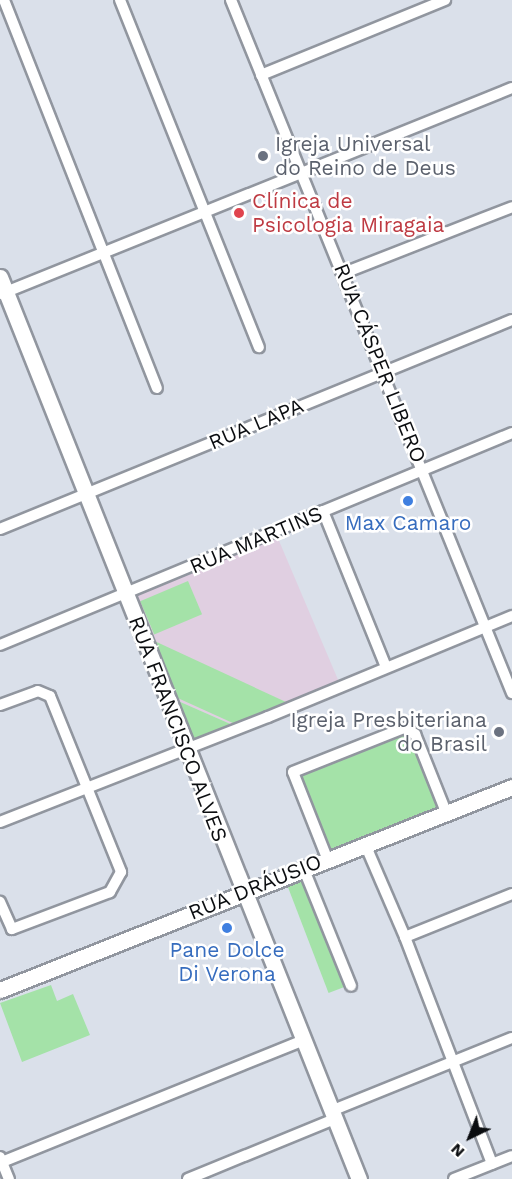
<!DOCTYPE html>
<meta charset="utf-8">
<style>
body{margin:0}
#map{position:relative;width:512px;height:1179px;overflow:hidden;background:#dae0ea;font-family:"Work Sans",sans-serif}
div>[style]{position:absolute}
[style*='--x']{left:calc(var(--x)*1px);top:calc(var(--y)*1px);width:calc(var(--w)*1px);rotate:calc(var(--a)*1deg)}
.education>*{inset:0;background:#e0cfe1}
.green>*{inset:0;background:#a4e2a8;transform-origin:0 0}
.roads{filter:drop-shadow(2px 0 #91969f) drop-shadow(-2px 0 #91969f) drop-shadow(0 2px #91969f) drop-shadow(0 -2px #91969f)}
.street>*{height:10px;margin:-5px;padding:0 5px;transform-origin:5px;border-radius:5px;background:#fff}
.secondary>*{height:15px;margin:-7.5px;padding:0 7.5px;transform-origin:7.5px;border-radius:7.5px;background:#fff}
.dots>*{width:16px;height:16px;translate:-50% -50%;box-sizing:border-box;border:3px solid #fff;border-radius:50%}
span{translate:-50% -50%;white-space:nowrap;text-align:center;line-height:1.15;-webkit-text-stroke:5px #fff;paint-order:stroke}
.worship-label{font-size:21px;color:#5b616d}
.left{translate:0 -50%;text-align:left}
.right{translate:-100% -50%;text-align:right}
.health-label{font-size:21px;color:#be3a42}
.street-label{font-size:21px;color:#0b0d10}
.shop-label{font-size:21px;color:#366cbe}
.north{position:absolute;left:440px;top:1107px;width:60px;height:60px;-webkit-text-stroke:4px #fff;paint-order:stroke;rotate:223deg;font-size:16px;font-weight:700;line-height:24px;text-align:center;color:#0b0d10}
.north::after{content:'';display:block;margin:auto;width:21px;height:27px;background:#0b0d10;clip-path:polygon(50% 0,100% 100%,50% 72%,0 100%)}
</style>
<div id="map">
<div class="education">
<div style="clip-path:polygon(277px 536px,339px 682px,235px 726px,169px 697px,130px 597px)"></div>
</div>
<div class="green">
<div style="left:188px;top:581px;width:36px;height:52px;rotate:67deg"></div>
<div style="clip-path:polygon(148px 638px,286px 702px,235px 724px,171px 695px)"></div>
<div style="clip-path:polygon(169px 697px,235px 726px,189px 745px)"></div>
<div style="clip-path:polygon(408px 728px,442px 810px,332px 850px,323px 841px,295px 773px)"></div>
<div style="left:304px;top:876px;width:118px;height:19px;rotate:69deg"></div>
<div style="clip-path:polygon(51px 985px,57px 1001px,73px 994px,90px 1035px,22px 1062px,0 1003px)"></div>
</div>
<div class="roads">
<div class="street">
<div style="--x:4;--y:0;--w:417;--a:68.5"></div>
<div style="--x:120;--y:0;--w:374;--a:68.2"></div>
<div style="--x:231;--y:0;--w:748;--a:67.93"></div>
<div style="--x:261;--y:75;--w:199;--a:-22.2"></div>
<div style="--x:344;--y:273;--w:180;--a:-21.4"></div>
<div style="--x:1;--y:294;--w:551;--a:-21.96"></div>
<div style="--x:323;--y:511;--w:168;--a:68"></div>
<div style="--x:0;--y:529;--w:553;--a:-22.21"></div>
<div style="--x:0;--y:645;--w:554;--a:-22.49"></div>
<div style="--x:0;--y:705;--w:40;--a:-20.2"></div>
<div style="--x:38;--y:691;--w:13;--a:23"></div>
<div style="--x:50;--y:696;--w:190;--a:68"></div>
<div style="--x:121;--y:872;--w:23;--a:119"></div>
<div style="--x:110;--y:892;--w:105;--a:159.3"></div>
<div style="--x:12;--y:929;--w:30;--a:-114"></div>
<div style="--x:0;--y:822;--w:288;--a:-21.4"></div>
<div style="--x:268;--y:717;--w:264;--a:-22.5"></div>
<div style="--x:365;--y:844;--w:101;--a:66.7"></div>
<div style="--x:405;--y:937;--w:243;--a:69"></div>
<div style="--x:327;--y:858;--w:92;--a:-111.6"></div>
<div style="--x:293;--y:772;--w:119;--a:-21.6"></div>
<div style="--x:404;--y:728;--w:13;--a:29"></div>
<div style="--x:415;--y:734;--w:84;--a:68.3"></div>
<div style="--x:303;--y:867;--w:128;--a:68"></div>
<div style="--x:405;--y:937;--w:115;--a:-21.9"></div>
<div style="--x:331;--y:1111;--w:195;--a:-22"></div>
<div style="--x:0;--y:1157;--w:24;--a:68"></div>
<div style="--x:2;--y:1162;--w:323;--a:-22"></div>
<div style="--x:188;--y:1179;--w:158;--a:-22.3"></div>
<div style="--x:454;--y:1179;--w:62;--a:-21.6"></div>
</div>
<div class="secondary">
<div style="--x:0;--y:277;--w:971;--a:68.3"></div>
<div style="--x:0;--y:990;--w:551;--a:-21.63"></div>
</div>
</div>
<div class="dots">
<div style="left:263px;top:156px;background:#6b7280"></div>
<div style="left:239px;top:213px;background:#e0444e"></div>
<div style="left:408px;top:501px;background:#3f7fe0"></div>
<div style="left:499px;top:732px;background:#6b7280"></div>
<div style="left:227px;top:928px;background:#3f7fe0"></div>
</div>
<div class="worship-label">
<span class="left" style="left:275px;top:156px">Igreja Universal<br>do Reino de Deus</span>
<span class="right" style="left:487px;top:732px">Igreja Presbiteriana<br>do Brasil</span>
</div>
<div class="health-label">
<span class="left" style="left:252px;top:213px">Clínica de<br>Psicologia Miragaia</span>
</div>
<div class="street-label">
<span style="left:380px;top:363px;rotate:68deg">RUA CÁSPER LIBERO</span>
<span style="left:256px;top:424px;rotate:-23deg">RUA LAPA</span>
<span style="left:256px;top:540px;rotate:-23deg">RUA MARTINS</span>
<span style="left:178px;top:729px;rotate:69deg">RUA FRANCISCO ALVES</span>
<span style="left:255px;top:887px;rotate:-22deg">RUA DRÁUSIO</span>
</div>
<div class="shop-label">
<span style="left:408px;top:523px">Max Camaro</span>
<span style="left:227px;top:962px">Pane Dolce<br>Di Verona</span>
</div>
<div class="north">N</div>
</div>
